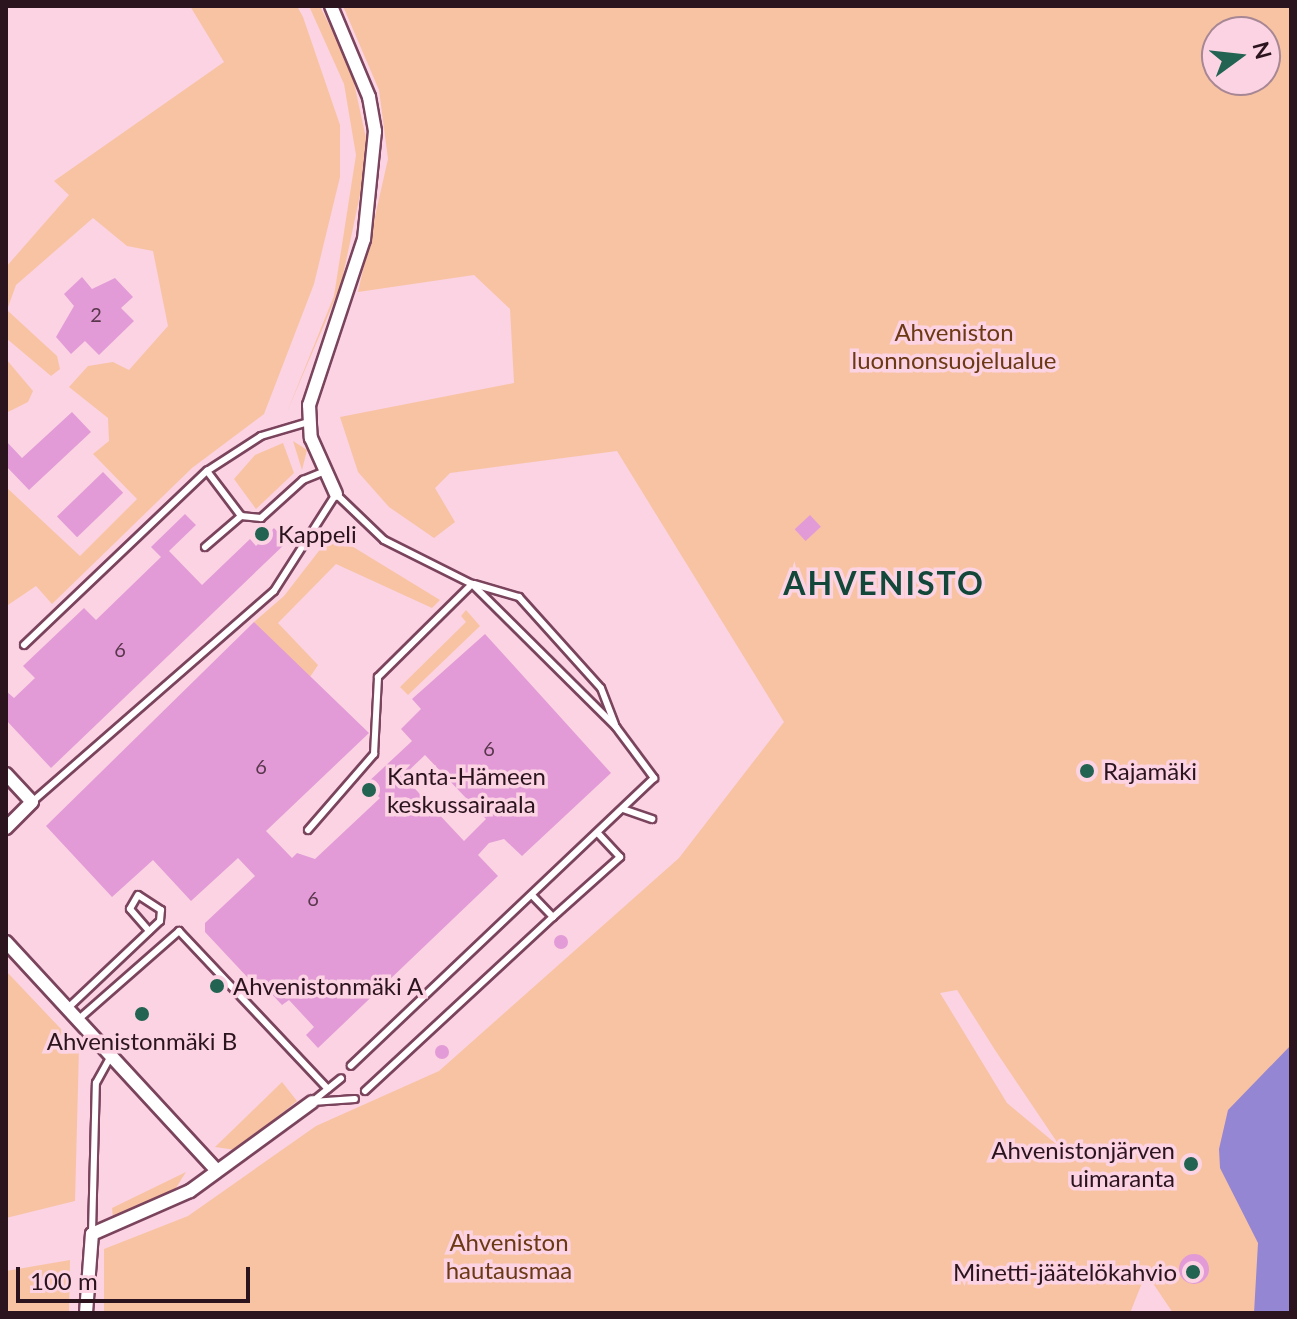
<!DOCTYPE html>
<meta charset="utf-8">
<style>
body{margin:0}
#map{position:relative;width:1297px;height:1319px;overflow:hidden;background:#fbd3e3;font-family:Lato,sans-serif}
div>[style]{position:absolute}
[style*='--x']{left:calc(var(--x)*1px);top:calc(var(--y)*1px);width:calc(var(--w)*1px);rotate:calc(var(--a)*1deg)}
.green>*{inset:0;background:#f8c3a3}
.water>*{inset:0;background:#9586d4}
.building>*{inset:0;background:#e29bd7;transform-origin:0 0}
.round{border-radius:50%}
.roads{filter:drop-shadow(2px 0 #7b445d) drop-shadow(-2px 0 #7b445d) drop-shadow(0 2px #7b445d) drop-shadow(0 -2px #7b445d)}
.service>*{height:6px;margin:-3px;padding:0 3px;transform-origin:3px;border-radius:3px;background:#fff}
.minor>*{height:12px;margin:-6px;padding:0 6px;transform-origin:6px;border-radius:6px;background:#fff}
.dots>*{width:22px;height:22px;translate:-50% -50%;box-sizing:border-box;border:4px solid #fbd3e3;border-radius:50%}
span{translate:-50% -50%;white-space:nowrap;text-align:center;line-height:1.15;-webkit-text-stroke:7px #fbd3e3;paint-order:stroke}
.number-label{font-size:20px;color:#59364c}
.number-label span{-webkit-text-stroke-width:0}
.park-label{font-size:24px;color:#6c3915}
.poi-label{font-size:24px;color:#2b141e}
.left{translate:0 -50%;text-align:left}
.right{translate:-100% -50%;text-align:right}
.district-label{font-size:32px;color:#12473a;font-weight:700;letter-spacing:2px}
.frame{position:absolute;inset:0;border:8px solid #2b141e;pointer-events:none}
.north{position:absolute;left:1201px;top:16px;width:80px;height:80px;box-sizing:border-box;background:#fbd3e3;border:2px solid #a88794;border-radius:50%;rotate:75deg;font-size:22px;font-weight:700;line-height:32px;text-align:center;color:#2b141e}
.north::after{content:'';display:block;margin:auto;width:28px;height:36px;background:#226351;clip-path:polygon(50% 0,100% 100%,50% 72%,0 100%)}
.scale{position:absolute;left:16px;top:1267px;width:234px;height:36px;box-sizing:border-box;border:4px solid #2b141e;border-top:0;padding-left:10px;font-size:24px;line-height:28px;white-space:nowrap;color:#2b141e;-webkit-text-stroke:6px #fbd3e3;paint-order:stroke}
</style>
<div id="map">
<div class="green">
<div style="clip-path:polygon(190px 6px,297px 6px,303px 17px,340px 125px,340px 177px,314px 284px,264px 414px,192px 468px,52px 604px,36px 586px,8px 605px,6px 487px,80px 556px,137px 499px,93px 454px,109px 441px,108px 418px,69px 387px,88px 366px,113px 362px,129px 370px,168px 326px,153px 251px,127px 246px,93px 218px,16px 285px,7px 310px,57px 356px,60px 369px,51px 376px,6px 338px,6px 267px,69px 195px,54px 181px,224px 62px)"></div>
<div style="clip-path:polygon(309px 6px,320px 6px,351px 69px,369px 152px,341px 285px,287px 412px,334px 296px,356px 155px,344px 84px)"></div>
<div style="clip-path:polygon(evenodd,343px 6px,1291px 6px,1291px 1313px,1173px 1313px,1146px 1273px,1130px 1313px,104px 1313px,104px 1249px,188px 1216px,316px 1126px,439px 1071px,679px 858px,784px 722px,617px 451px,450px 473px,435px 488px,455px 522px,434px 538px,389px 507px,358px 472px,340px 417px,514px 383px,510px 309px,474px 275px,358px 292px,388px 159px,379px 90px,343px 6px,1217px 32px,1265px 32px,1265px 80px,1217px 80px,1217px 32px,343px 6px,957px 990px,995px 1050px,1061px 1148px,1007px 1103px,940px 993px,957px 990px)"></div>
<div style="clip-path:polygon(6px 359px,33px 391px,28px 402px,6px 413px)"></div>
<div style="clip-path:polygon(293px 441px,307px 450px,302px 470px)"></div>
<div style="clip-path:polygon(283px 443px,294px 473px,256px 509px,234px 479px,255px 455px)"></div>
<div style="clip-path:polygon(332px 534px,440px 600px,432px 608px,336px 564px,278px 623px,318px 665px,308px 680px,254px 622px,284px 596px)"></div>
<div style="clip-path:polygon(466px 610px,480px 626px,408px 695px,400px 687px,466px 622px,461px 616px)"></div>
<div style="clip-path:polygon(6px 971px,79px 1048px,75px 1201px,6px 1218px)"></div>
<div style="clip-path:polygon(282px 1082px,297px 1101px,236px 1150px,215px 1147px)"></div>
<div style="clip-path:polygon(186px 1172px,174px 1191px,113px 1218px,112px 1208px)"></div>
<div style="clip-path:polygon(70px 1260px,69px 1313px,6px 1313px,6px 1271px)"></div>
</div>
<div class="water">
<div style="clip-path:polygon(1291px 1045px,1291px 1313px,1254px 1313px,1258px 1243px,1220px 1168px,1219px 1149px,1228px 1110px)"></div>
</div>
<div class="building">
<div style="clip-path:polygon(82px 277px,92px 289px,115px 278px,133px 297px,121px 308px,134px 321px,99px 355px,85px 341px,71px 354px,56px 337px,74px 306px,64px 294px)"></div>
<div style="clip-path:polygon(72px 412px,91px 432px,29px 490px,6px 466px,6px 441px,22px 458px)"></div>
<div style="left:103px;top:472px;width:29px;height:64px;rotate:46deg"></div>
<div style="clip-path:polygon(185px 514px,196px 525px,169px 551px,202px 585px,250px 539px,256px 546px,274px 528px,287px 542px,51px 768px,6px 720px,6px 691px,14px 698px,35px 678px,23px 666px,84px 608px,96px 620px,161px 557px,151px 547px)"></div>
<div style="left:810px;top:515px;width:16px;height:21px;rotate:47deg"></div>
<div style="clip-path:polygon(evenodd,254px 622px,369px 733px,266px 831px,292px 858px,297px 853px,315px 859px,380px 798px,366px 784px,412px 741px,401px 729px,421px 709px,412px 699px,485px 634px,611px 773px,522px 856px,504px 839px,489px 843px,478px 855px,498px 876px,318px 1048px,306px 1035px,314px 1027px,289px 1000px,282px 1005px,266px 988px,262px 993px,205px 932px,205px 923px,255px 876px,238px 858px,191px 901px,153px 860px,112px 897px,46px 826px,254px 622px,425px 755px,486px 819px,464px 841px,403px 776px,425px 755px)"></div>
<div class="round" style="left:554px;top:935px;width:14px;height:14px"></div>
<div class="round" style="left:435px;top:1045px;width:14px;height:14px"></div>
<div class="round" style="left:1179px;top:1254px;width:30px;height:30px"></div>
</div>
<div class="roads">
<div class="service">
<div style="--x:207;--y:471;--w:56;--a:52.9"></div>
<div style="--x:241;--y:516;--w:20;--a:6"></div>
<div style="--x:261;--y:518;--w:57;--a:-42.1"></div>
<div style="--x:303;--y:480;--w:24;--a:-22"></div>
<div style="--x:205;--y:547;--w:48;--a:-40.7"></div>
<div style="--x:474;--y:584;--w:47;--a:16.1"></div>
<div style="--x:519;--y:597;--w:122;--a:48"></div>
<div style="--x:601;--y:688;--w:39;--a:69"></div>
<div style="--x:24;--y:645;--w:253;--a:-43.6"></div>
<div style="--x:207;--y:471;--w:64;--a:-32.9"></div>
<div style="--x:261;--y:436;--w:49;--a:-16.6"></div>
<div style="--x:32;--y:802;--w:321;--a:-41.1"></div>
<div style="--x:274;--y:591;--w:115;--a:-57.4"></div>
<div style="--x:336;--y:494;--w:66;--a:43.8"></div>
<div style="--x:384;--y:540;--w:98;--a:26.6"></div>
<div style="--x:472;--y:584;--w:203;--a:44.8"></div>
<div style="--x:616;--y:727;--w:64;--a:53.3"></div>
<div style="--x:654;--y:778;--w:418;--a:136.5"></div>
<div style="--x:623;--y:809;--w:31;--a:19"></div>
<div style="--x:308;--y:830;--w:101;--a:-49"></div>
<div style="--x:374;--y:754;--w:77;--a:-87"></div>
<div style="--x:378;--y:677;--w:132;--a:-44.7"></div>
<div style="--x:553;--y:917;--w:90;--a:-41.8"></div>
<div style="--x:620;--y:857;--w:33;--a:-133"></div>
<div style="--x:69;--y:1007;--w:125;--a:-43.4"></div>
<div style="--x:160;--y:921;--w:11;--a:-85"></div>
<div style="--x:161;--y:910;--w:27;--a:-147"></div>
<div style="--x:138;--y:895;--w:16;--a:120"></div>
<div style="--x:130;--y:909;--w:29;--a:49"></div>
<div style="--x:80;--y:1018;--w:132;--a:-41.3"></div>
<div style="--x:179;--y:931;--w:217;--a:46.7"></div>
<div style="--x:365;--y:1091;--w:256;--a:-42.8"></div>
<div style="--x:553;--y:917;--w:30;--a:-134"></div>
<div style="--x:313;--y:1101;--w:36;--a:-39"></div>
<div style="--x:312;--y:1102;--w:43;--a:-4"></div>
<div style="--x:92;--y:1232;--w:149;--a:-88.5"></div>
<div style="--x:96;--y:1083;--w:31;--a:-61"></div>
</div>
<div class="minor">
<div style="--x:331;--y:6;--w:99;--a:67.3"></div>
<div style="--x:369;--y:97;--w:35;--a:80"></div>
<div style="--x:375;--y:131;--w:109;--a:95.8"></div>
<div style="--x:364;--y:239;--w:175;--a:108.3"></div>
<div style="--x:309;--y:405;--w:33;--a:87"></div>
<div style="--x:311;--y:438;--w:61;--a:65.9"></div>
<div style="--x:6;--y:774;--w:38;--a:47"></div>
<div style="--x:32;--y:802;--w:37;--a:135"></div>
<div style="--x:6;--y:942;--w:311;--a:47.3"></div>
<div style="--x:86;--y:1313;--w:79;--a:-85.7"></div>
<div style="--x:92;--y:1234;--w:107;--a:-23.7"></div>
<div style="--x:190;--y:1191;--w:151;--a:-36.1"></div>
</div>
</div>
<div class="dots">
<div style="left:262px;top:534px;background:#226351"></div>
<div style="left:1087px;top:771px;background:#226351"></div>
<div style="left:369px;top:790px;background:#226351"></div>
<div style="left:217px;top:986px;background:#226351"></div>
<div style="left:142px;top:1014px;background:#226351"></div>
<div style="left:1191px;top:1164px;background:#226351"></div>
<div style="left:1193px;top:1272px;background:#226351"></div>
</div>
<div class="number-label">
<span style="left:96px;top:314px">2</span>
<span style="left:120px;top:649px">6</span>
<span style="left:489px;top:748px">6</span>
<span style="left:261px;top:766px">6</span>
<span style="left:313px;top:898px">6</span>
</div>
<div class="park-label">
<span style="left:954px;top:346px">Ahveniston<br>luonnonsuojelualue</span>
<span style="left:509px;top:1256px">Ahveniston<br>hautausmaa</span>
</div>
<div class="poi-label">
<span class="left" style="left:278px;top:534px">Kappeli</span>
<span class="left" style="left:1103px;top:771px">Rajamäki</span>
<span class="left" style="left:387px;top:790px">Kanta-Hämeen<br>keskussairaala</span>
<span class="left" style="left:233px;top:986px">Ahvenistonmäki A</span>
<span style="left:142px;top:1041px">Ahvenistonmäki B</span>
<span class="right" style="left:1175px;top:1164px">Ahvenistonjärven<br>uimaranta</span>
<span class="right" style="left:1177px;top:1272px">Minetti-jäätelökahvio</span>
</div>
<div class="district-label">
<span style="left:884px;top:583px">AHVENISTO</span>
</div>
<div class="frame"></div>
<div class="north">N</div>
<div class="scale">100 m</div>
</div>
